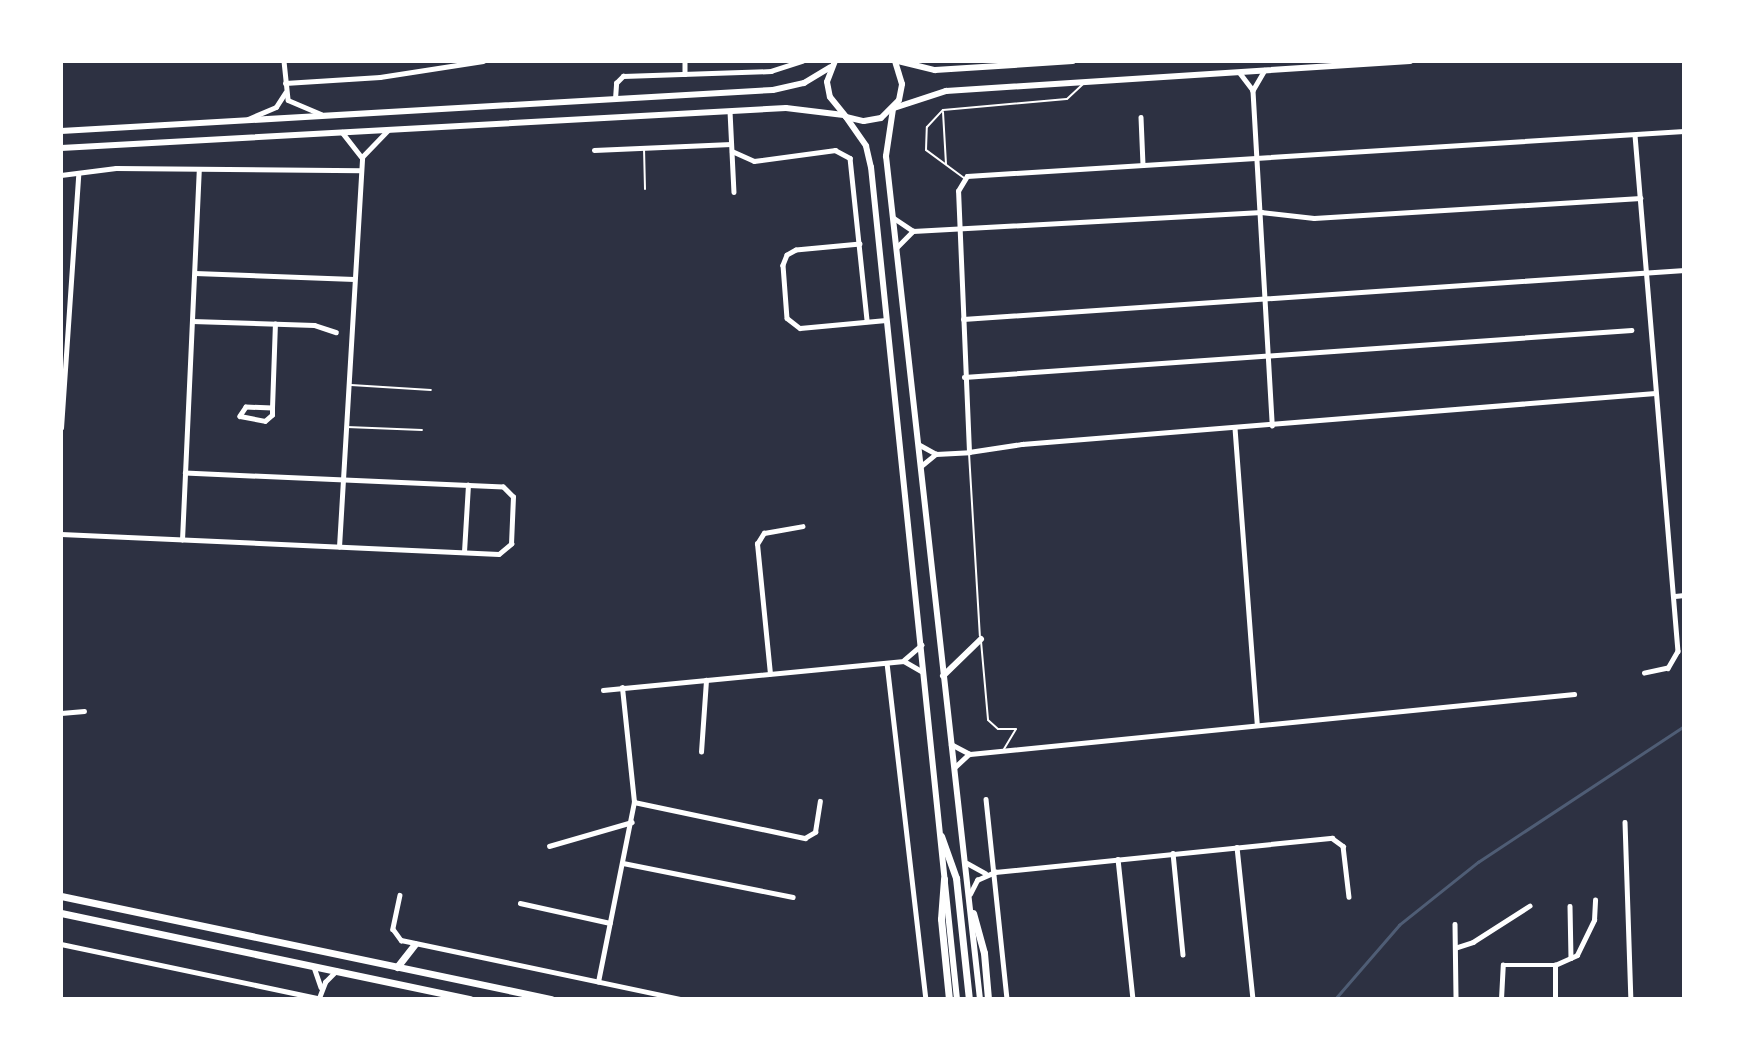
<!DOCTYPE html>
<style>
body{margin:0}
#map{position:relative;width:1745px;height:1060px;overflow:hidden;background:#2d3142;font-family:"Work Sans",sans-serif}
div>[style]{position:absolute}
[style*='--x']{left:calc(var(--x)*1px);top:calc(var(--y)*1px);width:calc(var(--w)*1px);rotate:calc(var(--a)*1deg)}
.stream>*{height:2.5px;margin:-1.25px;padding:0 1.25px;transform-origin:1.25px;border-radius:1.25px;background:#4f5d75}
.service>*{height:2px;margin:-1px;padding:0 1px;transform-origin:1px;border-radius:1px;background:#fff}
.minor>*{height:4.5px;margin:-2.25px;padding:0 2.25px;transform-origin:2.25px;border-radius:2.25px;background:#fff}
.secondary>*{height:6px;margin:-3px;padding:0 3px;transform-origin:3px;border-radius:3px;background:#fff}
.primary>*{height:7px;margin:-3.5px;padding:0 3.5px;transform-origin:3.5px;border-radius:3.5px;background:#fff}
span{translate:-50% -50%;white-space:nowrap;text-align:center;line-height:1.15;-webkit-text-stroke:7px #fff;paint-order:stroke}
.frame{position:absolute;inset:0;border:63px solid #fff;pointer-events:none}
</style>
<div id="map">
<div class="stream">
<div style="--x:1335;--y:999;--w:98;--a:-49.1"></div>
<div style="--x:1399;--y:925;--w:101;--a:-38.6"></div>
<div style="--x:1478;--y:862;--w:247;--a:-33.4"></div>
</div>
<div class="service">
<div style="--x:943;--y:112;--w:52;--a:86.7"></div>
<div style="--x:644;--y:148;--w:41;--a:88.6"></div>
<div style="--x:964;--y:178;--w:47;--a:-143.6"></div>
<div style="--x:926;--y:150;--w:23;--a:-88"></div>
<div style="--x:927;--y:127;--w:23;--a:-47"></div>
<div style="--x:943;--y:110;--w:124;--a:-5.1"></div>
<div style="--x:1067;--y:99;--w:22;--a:-43"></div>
<div style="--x:351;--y:385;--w:80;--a:3.6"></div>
<div style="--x:347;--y:427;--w:75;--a:2.3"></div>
<div style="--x:969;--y:453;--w:183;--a:86.6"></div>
<div style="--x:981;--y:641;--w:79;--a:84.9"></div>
<div style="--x:988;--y:720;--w:13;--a:42"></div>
<div style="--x:998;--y:729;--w:18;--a:0"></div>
<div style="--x:1004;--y:749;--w:23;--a:-59"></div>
</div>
<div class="minor">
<div style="--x:284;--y:61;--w:39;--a:84"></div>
<div style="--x:288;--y:100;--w:36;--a:23"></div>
<div style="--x:685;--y:61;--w:13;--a:90"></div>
<div style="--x:1265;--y:70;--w:24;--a:120"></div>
<div style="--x:1253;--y:91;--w:335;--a:86.7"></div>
<div style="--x:1240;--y:73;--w:21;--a:53"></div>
<div style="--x:285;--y:83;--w:95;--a:-3.6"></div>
<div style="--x:380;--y:77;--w:104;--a:-8.8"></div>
<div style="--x:615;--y:99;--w:16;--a:-86"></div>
<div style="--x:616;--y:83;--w:10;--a:-45"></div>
<div style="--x:623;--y:76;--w:148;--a:-1.9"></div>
<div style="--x:771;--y:71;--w:33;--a:-18"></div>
<div style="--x:730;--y:111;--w:81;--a:87.2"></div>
<div style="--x:1141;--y:117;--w:48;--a:87.6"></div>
<div style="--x:248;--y:119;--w:30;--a:-23"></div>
<div style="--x:276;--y:107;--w:17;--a:-57"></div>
<div style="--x:342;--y:132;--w:31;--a:52"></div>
<div style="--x:1635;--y:135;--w:518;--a:85.24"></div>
<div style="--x:1678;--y:651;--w:20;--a:120"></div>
<div style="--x:1668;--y:668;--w:24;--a:168"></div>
<div style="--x:594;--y:150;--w:137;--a:-2.5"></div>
<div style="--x:732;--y:151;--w:24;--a:24"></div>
<div style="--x:754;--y:161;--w:82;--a:-7.7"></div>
<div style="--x:835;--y:150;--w:17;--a:28"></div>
<div style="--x:850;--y:158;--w:164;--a:84"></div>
<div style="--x:61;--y:175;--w:55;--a:-7.3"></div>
<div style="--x:116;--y:168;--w:245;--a:0.5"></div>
<div style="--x:894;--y:218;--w:23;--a:34"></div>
<div style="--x:913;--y:231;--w:349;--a:-3.1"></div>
<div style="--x:1261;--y:212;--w:53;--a:6.5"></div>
<div style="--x:1314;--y:218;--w:327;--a:-3.5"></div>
<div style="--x:860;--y:244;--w:64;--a:174.6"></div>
<div style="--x:796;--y:250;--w:10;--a:151"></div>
<div style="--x:787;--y:255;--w:11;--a:112"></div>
<div style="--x:783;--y:265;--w:53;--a:85.7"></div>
<div style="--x:787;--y:318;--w:16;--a:38"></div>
<div style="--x:800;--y:328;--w:86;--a:-5.3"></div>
<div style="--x:896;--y:248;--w:24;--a:-45"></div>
<div style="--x:195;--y:273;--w:159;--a:2.2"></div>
<div style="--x:963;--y:319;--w:723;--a:-3.89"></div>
<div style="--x:192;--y:321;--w:122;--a:1.9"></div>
<div style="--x:314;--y:325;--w:23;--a:18"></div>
<div style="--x:964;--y:377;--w:669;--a:-4.03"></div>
<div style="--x:272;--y:408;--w:26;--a:-178"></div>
<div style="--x:246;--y:407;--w:11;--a:124"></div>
<div style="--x:240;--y:416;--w:25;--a:11"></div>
<div style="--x:265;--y:421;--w:9;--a:-41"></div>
<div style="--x:272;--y:415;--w:7;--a:-90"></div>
<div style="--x:272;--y:408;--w:84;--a:-88"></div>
<div style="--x:61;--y:428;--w:253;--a:-86.1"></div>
<div style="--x:1235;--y:428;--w:296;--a:85.7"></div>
<div style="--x:920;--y:445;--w:18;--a:29"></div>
<div style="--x:936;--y:454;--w:33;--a:-3"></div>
<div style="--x:969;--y:452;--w:54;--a:-8.6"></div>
<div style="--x:1022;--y:444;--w:635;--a:-4.61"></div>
<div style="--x:969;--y:452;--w:261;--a:-92.4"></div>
<div style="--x:958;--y:191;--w:17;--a:-59"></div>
<div style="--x:967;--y:176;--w:718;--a:-3.59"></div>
<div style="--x:921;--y:466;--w:19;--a:-39"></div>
<div style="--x:61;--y:534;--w:438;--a:2.6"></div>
<div style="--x:499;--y:554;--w:16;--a:-40"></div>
<div style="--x:511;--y:544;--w:47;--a:-87.6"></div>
<div style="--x:513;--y:497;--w:14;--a:-135"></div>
<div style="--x:503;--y:487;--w:318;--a:-177.5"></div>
<div style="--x:182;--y:540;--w:371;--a:-87.4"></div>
<div style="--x:339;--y:547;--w:391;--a:-86.6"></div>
<div style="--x:362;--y:157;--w:37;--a:-46"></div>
<div style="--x:464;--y:552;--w:67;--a:-86.6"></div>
<div style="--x:1675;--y:596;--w:9;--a:-6"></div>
<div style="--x:904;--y:660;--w:23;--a:-41"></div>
<div style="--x:887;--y:663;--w:338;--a:83.4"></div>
<div style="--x:770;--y:674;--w:131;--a:-95.7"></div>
<div style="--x:757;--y:544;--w:13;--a:-58"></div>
<div style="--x:764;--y:533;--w:39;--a:-10"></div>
<div style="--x:603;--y:690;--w:302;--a:-5.5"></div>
<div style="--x:904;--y:661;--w:22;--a:30"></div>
<div style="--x:61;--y:713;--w:23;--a:-5"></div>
<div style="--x:951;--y:744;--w:21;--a:28"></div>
<div style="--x:970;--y:754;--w:607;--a:-5.67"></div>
<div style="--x:701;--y:752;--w:72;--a:-86"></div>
<div style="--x:955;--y:767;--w:19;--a:-43"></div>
<div style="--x:986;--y:799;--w:201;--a:84"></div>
<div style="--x:634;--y:802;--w:175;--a:11.9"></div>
<div style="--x:805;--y:838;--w:12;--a:-31"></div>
<div style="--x:815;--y:832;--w:31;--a:-81"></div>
<div style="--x:1625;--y:822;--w:177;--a:88.1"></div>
<div style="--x:549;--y:846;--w:86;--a:-16.1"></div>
<div style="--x:1237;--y:847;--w:153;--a:84"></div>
<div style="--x:1173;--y:853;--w:102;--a:84.4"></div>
<div style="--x:1118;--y:859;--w:141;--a:83.9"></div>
<div style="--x:623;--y:863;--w:173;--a:11.3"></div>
<div style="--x:967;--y:863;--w:21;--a:29"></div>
<div style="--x:970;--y:894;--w:16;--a:-63"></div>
<div style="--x:977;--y:880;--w:20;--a:-24"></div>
<div style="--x:995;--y:872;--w:339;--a:-5.8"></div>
<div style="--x:1332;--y:838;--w:14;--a:36"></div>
<div style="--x:1343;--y:846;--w:51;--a:83.3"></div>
<div style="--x:400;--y:895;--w:35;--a:102"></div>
<div style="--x:393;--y:929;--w:14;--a:54"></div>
<div style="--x:401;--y:940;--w:286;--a:11.9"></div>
<div style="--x:520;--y:903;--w:92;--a:12.5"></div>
<div style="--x:1570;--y:906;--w:52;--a:88.9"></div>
<div style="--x:1455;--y:924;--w:75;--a:89.2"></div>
<div style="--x:61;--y:944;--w:266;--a:11.9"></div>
<div style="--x:1455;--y:948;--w:19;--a:-18"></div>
<div style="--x:1473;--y:942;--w:67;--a:-32.7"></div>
<div style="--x:314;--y:967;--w:21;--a:71"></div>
<div style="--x:598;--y:982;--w:184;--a:-78.7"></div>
<div style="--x:634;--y:802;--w:115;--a:-96"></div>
<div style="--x:319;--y:998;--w:17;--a:-69"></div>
<div style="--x:325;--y:982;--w:16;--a:-45"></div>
<div style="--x:1501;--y:999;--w:34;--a:-87"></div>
<div style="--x:1503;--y:965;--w:52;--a:0"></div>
<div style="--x:1555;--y:965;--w:24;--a:-24"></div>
<div style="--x:1577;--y:955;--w:39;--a:-64"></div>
<div style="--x:1594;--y:920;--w:20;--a:-87"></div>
<div style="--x:1555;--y:999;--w:34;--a:-90"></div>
</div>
<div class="secondary">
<div style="--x:835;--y:61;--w:22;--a:111"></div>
<div style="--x:827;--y:82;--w:15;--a:79"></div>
<div style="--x:830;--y:97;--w:26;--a:51"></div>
<div style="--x:846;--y:117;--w:18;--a:13"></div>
<div style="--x:864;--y:121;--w:17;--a:-10"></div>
<div style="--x:881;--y:118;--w:25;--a:-45"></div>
<div style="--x:899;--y:100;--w:16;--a:-79"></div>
<div style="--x:902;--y:84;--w:24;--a:-107"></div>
<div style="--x:898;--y:61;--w:38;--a:14"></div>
<div style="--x:935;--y:70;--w:138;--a:-3.7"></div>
<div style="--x:894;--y:108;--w:55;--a:-18.1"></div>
<div style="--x:946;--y:91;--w:465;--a:-3.7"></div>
<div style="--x:893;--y:109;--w:48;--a:98.5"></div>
<div style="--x:886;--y:156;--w:848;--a:83.64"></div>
<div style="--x:846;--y:117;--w:35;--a:55"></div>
<div style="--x:866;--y:146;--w:22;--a:77"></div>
<div style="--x:871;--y:167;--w:836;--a:84.1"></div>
<div style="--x:61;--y:131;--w:713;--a:-3.3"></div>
<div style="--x:773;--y:90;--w:32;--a:-13"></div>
<div style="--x:804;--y:83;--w:31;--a:-31"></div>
<div style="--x:61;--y:148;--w:726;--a:-3.16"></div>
<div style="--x:786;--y:108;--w:58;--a:6.9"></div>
<div style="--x:943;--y:676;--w:53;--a:-44.2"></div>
</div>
<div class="primary">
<div style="--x:941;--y:836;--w:45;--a:70.3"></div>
<div style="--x:956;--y:878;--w:122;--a:83.9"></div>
<div style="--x:944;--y:879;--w:40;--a:94.3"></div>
<div style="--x:941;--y:919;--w:80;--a:84.3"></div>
<div style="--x:61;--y:896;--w:501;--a:11.87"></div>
<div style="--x:61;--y:913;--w:418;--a:11.9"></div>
<div style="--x:973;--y:913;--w:41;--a:74.6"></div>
<div style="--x:984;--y:953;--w:46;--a:85"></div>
<div style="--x:397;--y:967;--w:29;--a:-52"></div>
</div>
<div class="frame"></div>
</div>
